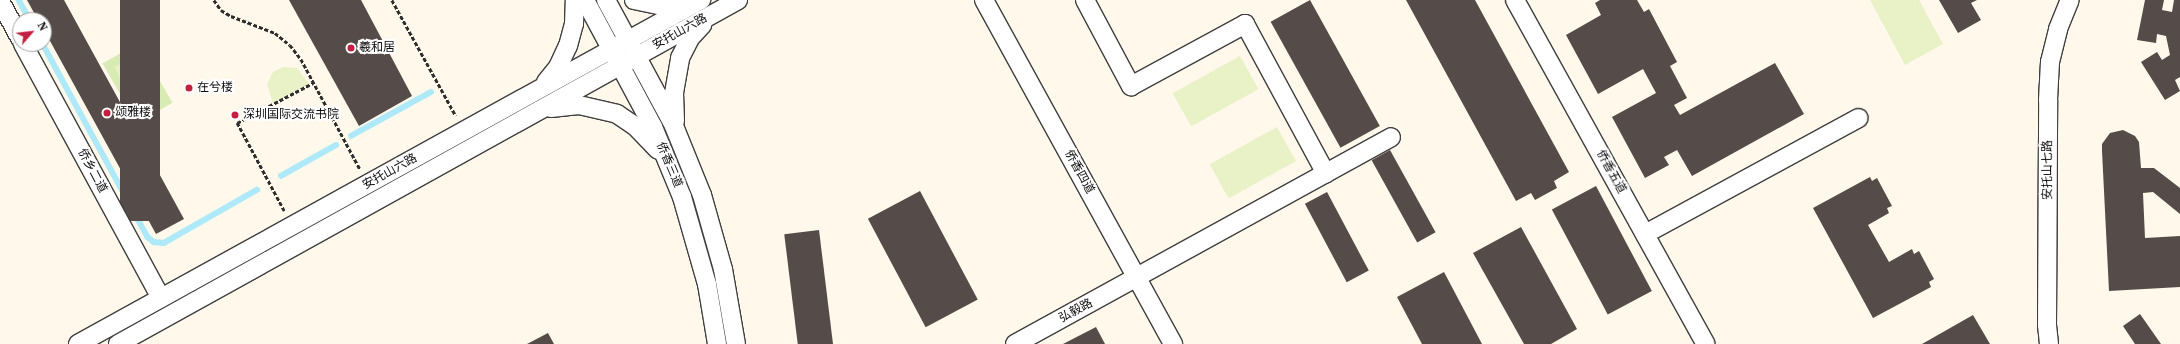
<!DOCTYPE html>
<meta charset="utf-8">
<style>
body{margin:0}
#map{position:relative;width:2180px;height:344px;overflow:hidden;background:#fff8eb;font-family:"Source Serif 4","Noto Sans SC",serif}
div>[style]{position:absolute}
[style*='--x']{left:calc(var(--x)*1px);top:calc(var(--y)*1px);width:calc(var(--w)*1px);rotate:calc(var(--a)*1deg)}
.green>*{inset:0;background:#d9ebb4;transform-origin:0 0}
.pitch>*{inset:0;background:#e9f1c6;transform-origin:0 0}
.stream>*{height:5.5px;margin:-2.75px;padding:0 2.75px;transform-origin:2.75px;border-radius:2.75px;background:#aee9f9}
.building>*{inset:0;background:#554b48;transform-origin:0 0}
.path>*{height:2.5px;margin-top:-1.25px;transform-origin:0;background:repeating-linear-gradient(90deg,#2e2e2e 0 4px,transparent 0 6px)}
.roads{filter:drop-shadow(1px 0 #3f3f3f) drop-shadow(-1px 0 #3f3f3f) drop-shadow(0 1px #3f3f3f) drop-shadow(0 -1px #3f3f3f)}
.minor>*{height:18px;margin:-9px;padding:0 9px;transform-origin:9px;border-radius:9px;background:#fff}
.dots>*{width:11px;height:11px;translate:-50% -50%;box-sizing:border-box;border:2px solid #fff;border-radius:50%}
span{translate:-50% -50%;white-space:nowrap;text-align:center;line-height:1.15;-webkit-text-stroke:4px #fff;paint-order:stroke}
.street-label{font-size:12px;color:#0c0c0c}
.poi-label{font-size:12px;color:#0c0c0c}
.left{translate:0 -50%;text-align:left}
.north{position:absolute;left:12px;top:12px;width:40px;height:40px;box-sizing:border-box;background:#fff;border:1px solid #9e9e9e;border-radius:50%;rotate:62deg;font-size:11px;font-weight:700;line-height:16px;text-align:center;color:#0c0c0c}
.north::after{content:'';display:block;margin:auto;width:14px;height:18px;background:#c21f41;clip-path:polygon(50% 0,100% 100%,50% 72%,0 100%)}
</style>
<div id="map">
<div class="green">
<div style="left:138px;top:43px;width:69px;height:41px;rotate:60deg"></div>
</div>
<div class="pitch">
<div style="clip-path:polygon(1870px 0,1919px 0,1943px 44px,1905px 65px)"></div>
<div style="left:1240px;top:56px;width:38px;height:77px;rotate:61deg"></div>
<div style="left:134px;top:57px;width:44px;height:22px;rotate:62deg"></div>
<div style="clip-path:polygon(283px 67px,297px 68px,309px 84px,273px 103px,267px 84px,273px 72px)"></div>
<div style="left:1277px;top:127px;width:39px;height:77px;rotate:61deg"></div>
</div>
<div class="stream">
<div style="--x:19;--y:0;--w:23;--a:61"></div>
<div style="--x:43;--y:44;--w:220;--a:61.5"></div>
<div style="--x:148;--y:237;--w:8;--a:40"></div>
<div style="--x:154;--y:242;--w:10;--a:6"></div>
<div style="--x:164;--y:243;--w:107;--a:-29.7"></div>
<div style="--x:351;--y:136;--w:91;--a:-28.8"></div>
<div style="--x:281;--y:176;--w:63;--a:-29.4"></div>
</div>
<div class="building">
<div style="clip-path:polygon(27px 0,64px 0,184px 219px,156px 234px,44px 30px,44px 20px,38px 20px)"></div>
<div style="left:120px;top:0;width:40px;height:221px"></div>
<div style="clip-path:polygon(289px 0,361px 0,412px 96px,359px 126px)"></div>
<div style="left:1310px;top:0;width:144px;height:45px;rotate:61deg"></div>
<div style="clip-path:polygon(1406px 0,1475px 0,1569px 172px,1554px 181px,1557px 188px,1535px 200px,1531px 193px,1516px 201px)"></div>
<div style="clip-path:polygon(1600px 0,1637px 0,1644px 12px,1649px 9px,1677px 62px,1670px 66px,1687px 98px,1674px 105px,1680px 115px,1775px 63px,1804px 114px,1692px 176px,1677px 150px,1664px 157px,1669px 165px,1645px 178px,1612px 117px,1656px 93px,1643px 69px,1598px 94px,1566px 35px,1601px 15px,1595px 3px)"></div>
<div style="clip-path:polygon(1939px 0,1977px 0,1971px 3px,1981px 20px,1958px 33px)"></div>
<div style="clip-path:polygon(2145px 0,2164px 0,2162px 10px,2172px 12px,2174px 0,2180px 0,2180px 77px,2175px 80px,2180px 91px,2165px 100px,2141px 62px,2157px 52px,2162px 60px,2170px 55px,2166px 36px,2157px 34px,2156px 43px,2137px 40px)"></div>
<div style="clip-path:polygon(2123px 130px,2135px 136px,2139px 142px,2141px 168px,2154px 168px,2180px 188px,2180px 214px,2153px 192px,2143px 193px,2145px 238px,2180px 236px,2180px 287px,2109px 291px,2102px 151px,2102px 144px,2110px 133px)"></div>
<div style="left:1390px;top:150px;width:94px;height:21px;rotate:61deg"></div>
<div style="clip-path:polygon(1870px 177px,1872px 181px,1877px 178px,1892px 206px,1887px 208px,1889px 213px,1868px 225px,1889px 262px,1912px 249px,1914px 254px,1919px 251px,1934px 279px,1929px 282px,1931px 287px,1873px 318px,1813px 208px)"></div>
<div style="left:1596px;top:186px;width:119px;height:50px;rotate:62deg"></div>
<div style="left:920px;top:191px;width:123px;height:59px;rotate:62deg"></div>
<div style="left:1327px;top:192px;width:89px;height:25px;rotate:62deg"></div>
<div style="clip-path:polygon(1521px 227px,1577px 329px,1551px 344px,1524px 344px,1473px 253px)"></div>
<div style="left:819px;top:230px;width:115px;height:35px;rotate:83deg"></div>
<div style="clip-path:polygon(1444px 272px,1482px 344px,1422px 344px,1397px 297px)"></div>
<div style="clip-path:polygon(2140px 314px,2161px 344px,2135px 344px,2123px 326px)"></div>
<div style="clip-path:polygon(1973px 315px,1990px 344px,1922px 344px)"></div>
<div style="clip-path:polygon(1096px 327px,1105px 344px,1063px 344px)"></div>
<div style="clip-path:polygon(548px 333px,554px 344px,527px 344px)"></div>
</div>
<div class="path">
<div style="--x:214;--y:0;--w:12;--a:55"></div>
<div style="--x:221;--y:10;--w:12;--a:31"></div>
<div style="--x:231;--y:16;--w:47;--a:21.1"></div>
<div style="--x:275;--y:33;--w:19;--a:39"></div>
<div style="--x:290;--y:45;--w:18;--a:52"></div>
<div style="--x:301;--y:59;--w:125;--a:61.8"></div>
<div style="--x:392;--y:0;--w:132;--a:61.1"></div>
<div style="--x:284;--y:211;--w:100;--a:-118.1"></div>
<div style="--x:237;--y:123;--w:86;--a:-27.8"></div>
</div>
<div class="roads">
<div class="minor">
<div style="--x:585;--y:0;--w:144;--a:61.8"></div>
<div style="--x:653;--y:127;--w:76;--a:67.5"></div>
<div style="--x:682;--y:197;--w:91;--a:74"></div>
<div style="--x:707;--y:284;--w:61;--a:80.5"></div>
<div style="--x:606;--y:0;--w:143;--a:61.6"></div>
<div style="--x:674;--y:126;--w:74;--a:67.9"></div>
<div style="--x:702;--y:195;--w:77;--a:74.2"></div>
<div style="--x:723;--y:269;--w:76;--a:80.2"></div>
<div style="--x:634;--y:0;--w:29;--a:12"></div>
<div style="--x:662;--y:6;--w:26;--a:-4"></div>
<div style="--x:984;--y:0;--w:393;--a:61.2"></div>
<div style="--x:1085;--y:0;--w:98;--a:61.9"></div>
<div style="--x:1131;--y:86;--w:130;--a:-28.5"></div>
<div style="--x:1245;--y:24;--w:170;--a:61.6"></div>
<div style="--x:1515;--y:0;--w:393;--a:61"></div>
<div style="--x:0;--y:1;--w:42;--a:61.6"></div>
<div style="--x:23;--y:44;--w:289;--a:61.5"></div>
<div style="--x:546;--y:82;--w:19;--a:-51"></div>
<div style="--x:558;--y:67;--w:23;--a:-65"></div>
<div style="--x:568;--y:46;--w:23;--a:-75"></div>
<div style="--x:574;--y:24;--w:24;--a:-88"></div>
<div style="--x:551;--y:108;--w:28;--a:-6"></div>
<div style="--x:579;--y:105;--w:39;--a:13"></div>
<div style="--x:617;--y:114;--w:22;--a:34"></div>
<div style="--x:635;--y:126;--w:33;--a:46"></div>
<div style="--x:675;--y:121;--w:28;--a:-92"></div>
<div style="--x:674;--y:93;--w:36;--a:-80"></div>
<div style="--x:680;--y:58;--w:22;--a:-63"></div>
<div style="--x:690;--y:38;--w:18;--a:-47"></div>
<div style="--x:1645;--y:234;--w:243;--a:-28.5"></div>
<div style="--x:78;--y:344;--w:712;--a:-28.91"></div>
<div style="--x:118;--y:344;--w:709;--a:-29.02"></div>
<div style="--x:1015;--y:344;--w:429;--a:-28.8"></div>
<div style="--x:2049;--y:344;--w:19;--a:-96"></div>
<div style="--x:2047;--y:325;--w:225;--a:-89.7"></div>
<div style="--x:2048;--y:100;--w:38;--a:-87"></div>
<div style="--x:2050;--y:62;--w:34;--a:-76"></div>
<div style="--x:2058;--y:29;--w:31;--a:-68"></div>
</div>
</div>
<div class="dots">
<div style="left:351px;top:48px;background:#c21f41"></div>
<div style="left:189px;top:88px;background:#c21f41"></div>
<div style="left:107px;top:113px;background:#c21f41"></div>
<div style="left:235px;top:115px;background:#c21f41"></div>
</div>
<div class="street-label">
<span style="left:680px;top:32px;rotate:-29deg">安托山六路</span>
<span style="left:669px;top:165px;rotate:67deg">侨香三道</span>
<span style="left:2048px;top:170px;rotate:-90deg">安托山七路</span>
<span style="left:92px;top:171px;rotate:62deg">侨乡二道</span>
<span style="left:390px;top:172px;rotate:-29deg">安托山六路</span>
<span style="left:1079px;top:172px;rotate:61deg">侨香四道</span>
<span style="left:1611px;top:172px;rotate:61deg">侨香五道</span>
<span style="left:1076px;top:311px;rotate:-28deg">弘毅路</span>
</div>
<div class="poi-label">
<span class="left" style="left:359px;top:48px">羲和居</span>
<span class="left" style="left:197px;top:88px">在兮楼</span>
<span class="left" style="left:115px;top:113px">颂雅楼</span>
<span class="left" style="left:243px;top:115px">深圳国际交流书院</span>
</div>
<div class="north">N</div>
</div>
